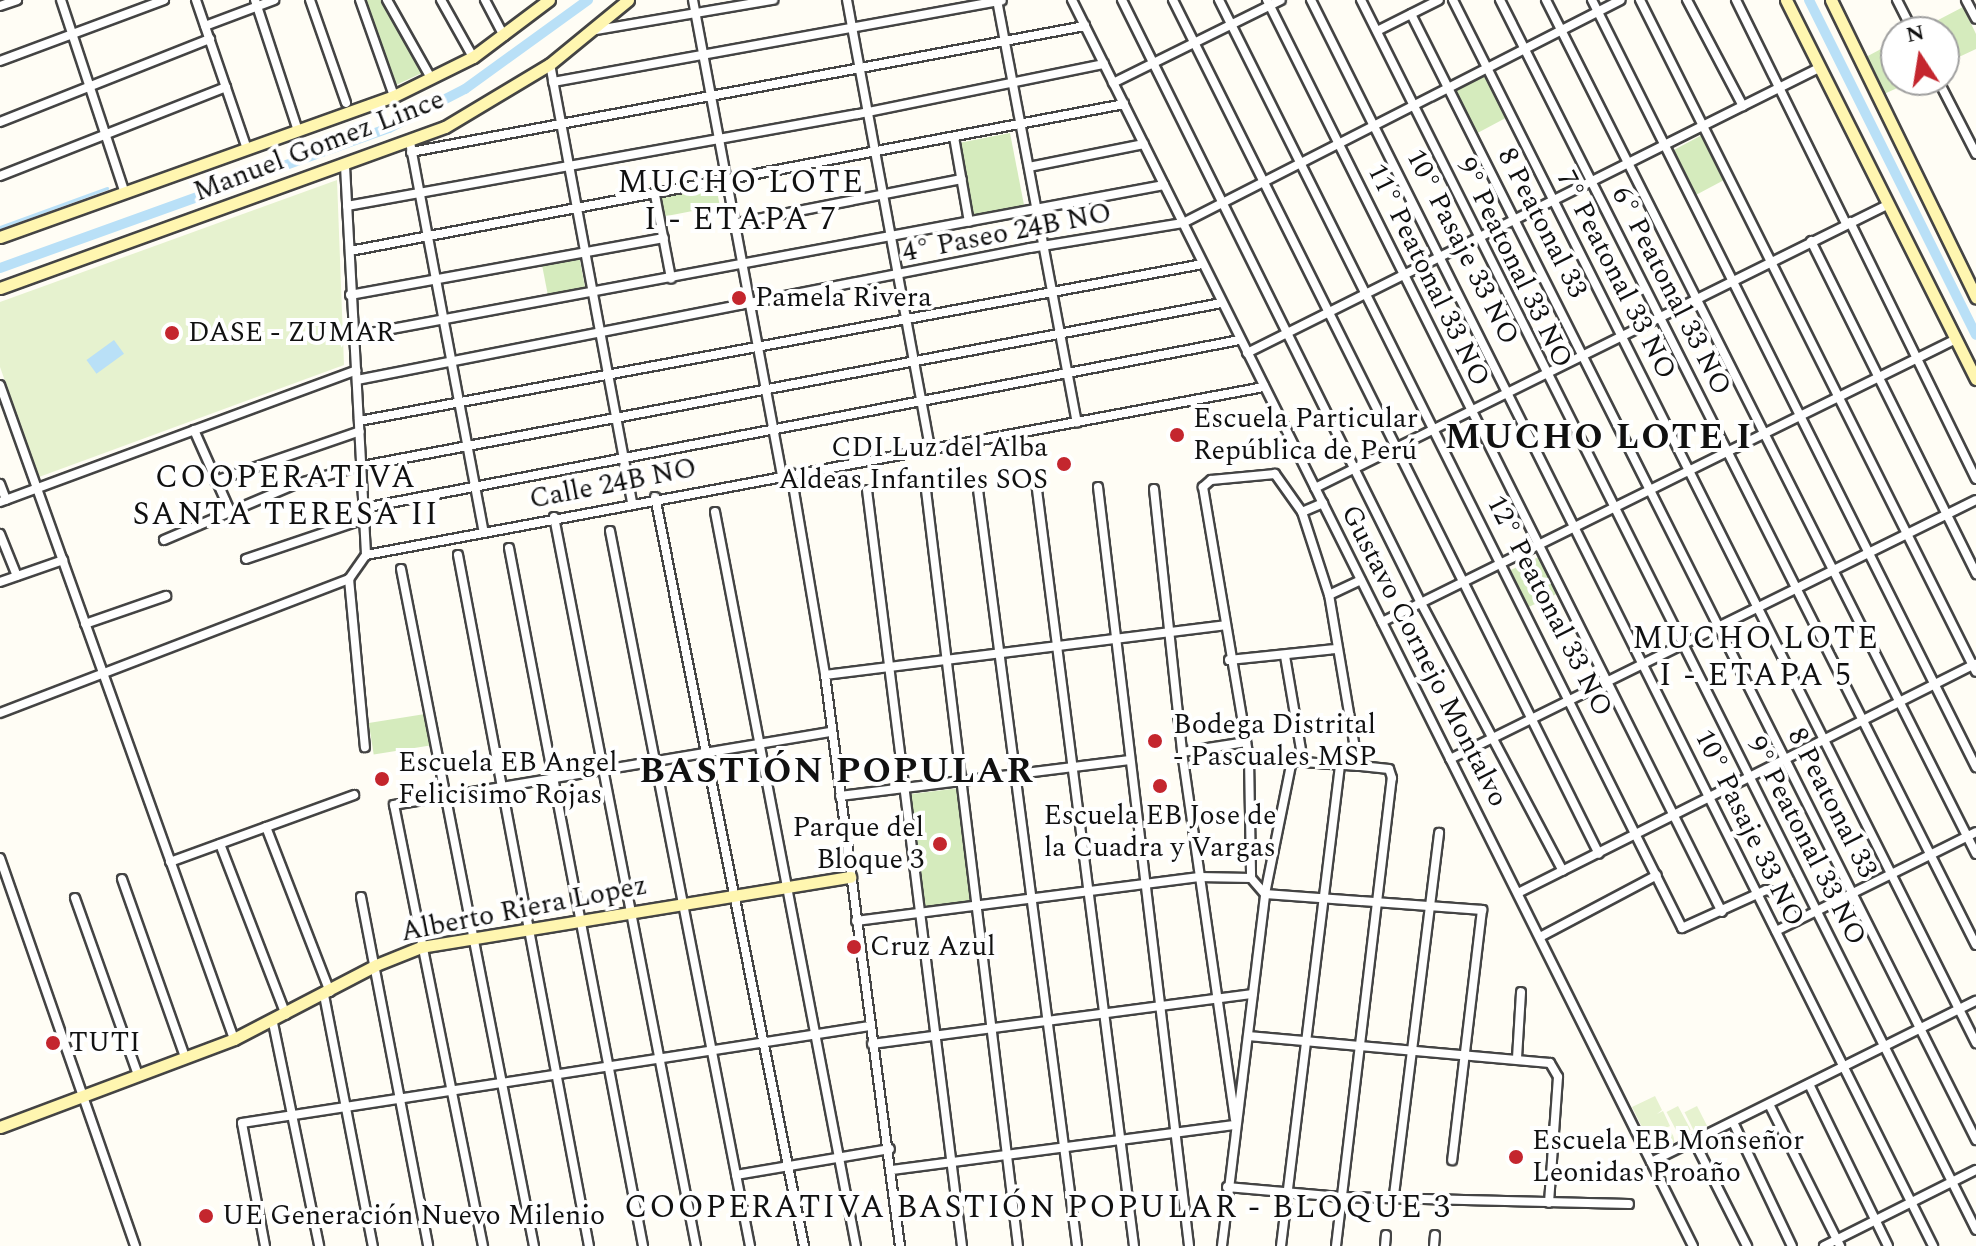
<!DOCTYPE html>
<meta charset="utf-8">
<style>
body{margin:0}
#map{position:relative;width:1976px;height:1246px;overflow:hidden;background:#fffdf5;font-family:Spectral,serif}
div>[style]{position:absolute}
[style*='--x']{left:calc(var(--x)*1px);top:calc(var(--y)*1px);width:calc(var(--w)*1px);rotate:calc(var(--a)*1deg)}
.green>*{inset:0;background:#d5ebbd;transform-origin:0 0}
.pitch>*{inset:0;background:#e6f2cf;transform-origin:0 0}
.round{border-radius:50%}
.water>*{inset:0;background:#b9e0f7;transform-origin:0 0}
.stream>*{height:3px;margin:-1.5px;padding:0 1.5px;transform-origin:1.5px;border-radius:1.5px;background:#b9e0f7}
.canal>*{height:10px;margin:-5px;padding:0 5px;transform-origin:5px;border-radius:5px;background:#b9e0f7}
.roads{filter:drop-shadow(2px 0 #444) drop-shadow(-2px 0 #444) drop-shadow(0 2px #444) drop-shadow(0 -2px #444)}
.street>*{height:8px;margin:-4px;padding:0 4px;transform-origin:4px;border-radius:4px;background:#fff}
.secondary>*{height:11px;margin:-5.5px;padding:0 5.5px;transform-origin:5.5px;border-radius:5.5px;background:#fff6b0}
.dots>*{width:22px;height:22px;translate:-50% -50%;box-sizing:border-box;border:4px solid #fff;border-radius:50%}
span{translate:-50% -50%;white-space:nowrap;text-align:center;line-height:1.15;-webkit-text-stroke:8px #fff;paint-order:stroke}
.street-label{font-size:28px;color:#111}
.poi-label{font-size:28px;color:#111}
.left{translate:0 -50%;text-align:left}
.right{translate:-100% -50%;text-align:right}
.quarter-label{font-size:32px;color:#111;letter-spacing:2px}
.district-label{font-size:36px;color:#111;font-weight:700;letter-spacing:2px}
.north{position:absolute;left:1880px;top:16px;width:80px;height:80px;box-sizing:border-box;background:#fff;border:2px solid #a0a0a0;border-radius:50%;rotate:348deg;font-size:22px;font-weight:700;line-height:32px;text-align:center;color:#111}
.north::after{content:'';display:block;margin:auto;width:28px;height:36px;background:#c4262e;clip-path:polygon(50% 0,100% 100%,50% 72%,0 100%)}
</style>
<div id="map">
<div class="green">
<div style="clip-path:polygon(362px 0,383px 0,424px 72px,394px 86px)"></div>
<div style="clip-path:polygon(1963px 7px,1976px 34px,1976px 49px,1944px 64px,1944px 32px,1919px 30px)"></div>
<div style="clip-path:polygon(1896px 41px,1896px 80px,1915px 80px,1884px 94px,1866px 57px)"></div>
<div style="left:1484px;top:74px;width:49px;height:35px;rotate:62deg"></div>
<div style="left:1010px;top:133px;width:76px;height:51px;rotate:79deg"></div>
<div style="left:1702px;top:135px;width:50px;height:33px;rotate:62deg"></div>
<div style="left:716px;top:186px;width:20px;height:58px;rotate:79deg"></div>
<div style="left:579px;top:256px;width:33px;height:38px;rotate:79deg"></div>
<div style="left:1543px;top:555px;width:41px;height:38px;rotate:65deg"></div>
<div style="left:425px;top:714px;width:32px;height:57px;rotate:81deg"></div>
<div style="left:960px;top:788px;width:115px;height:51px;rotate:83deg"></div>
</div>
<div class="pitch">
<div style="clip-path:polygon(337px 180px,344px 365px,39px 477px,0 367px,0 302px)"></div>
<div style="clip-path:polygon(1655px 1096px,1662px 1110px,1657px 1114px,1663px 1111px,1670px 1126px,1647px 1137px,1632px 1107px)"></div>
<div style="left:1678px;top:1106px;width:27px;height:13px;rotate:62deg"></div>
<div style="left:1697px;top:1106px;width:28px;height:14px;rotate:63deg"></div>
<div class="round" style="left:1652px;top:1129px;width:22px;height:22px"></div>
</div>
<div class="water">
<div style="left:114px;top:340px;width:17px;height:34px;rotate:54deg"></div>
</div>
<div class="stream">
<div style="--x:0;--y:227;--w:114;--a:-20"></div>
</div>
<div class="canal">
<div style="--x:1809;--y:0;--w:374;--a:63.5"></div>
<div style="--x:0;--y:268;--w:413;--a:-19.8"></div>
<div style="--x:389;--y:128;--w:85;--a:-27.2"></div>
<div style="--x:465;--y:89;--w:152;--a:-35.9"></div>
</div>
<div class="roads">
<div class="street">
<div style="--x:61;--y:0;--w:200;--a:71.7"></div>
<div style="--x:196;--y:0;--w:154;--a:71.1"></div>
<div style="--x:255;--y:0;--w:135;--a:71.8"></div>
<div style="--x:310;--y:0;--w:109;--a:70.7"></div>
<div style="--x:360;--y:0;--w:102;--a:70.5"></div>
<div style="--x:387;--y:0;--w:90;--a:60.6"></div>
<div style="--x:441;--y:0;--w:65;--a:60.7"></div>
<div style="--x:485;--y:0;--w:41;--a:62.2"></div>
<div style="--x:693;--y:0;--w:482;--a:79.4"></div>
<div style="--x:847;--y:0;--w:456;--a:79.5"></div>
<div style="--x:997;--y:0;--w:430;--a:79.3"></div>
<div style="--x:1072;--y:0;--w:1392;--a:63.51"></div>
<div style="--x:1122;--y:0;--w:673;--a:63.63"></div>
<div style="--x:1421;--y:603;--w:303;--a:62.1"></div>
<div style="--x:1173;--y:0;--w:954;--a:63.49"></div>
<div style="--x:1219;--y:0;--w:1037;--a:63.48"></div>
<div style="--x:1682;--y:928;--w:92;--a:-24.3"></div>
<div style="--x:1766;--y:890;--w:14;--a:17"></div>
<div style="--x:1779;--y:894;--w:32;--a:58"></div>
<div style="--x:1267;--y:0;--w:1019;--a:63.49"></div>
<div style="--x:1311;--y:0;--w:1393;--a:63.47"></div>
<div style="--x:1361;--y:0;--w:1375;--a:63.43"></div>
<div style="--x:1453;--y:0;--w:1167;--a:63.37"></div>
<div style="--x:1500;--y:0;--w:1058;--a:63.27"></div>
<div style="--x:1546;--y:0;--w:956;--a:63.27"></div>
<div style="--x:1592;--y:0;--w:858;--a:63.41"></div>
<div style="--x:1640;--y:0;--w:751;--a:63.43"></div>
<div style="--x:1687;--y:0;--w:120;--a:62.2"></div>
<div style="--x:1736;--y:0;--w:250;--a:63.8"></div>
<div style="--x:1897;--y:0;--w:36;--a:63"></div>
<div style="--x:1966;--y:0;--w:21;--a:62"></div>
<div style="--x:0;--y:6;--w:18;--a:-19"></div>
<div style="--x:1411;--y:14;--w:1260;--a:63.35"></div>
<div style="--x:205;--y:26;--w:74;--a:-20.6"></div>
<div style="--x:591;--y:31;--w:185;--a:-9.7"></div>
<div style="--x:1377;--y:31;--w:69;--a:-26.6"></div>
<div style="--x:0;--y:61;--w:175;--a:-20.4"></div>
<div style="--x:550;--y:64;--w:446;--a:79.4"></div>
<div style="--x:1938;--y:80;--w:83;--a:62.8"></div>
<div style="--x:553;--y:82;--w:456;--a:-10.3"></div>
<div style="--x:1113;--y:83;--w:187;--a:-26.3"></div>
<div style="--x:0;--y:122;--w:226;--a:-21.6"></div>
<div style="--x:954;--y:137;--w:86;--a:80"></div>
<div style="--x:410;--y:142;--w:397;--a:79.3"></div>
<div style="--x:411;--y:152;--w:686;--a:-10.59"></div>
<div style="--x:345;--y:166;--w:390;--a:86.9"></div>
<div style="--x:1029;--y:167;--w:117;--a:-11.3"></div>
<div style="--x:0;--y:176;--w:243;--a:-21.5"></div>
<div style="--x:655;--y:195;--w:85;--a:79.1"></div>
<div style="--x:347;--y:206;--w:519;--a:-10.21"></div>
<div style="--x:858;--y:114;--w:251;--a:-11.5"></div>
<div style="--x:1850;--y:222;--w:286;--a:63.9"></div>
<div style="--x:732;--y:224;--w:234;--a:-11.1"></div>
<div style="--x:1811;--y:241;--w:372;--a:63.6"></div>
<div style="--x:350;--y:251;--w:788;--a:-10.75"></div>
<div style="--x:350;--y:295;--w:319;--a:-10.3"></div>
<div style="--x:354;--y:336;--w:824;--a:-10.56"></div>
<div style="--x:1247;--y:353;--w:641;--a:-26.49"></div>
<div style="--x:357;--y:380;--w:686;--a:-11.1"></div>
<div style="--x:1030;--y:248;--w:155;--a:-9.3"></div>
<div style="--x:1183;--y:223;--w:491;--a:-27"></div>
<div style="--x:0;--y:385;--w:695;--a:70.31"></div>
<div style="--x:359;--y:421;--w:858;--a:-10.54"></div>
<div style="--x:194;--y:430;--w:91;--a:66"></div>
<div style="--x:791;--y:473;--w:205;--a:80.4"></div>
<div style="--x:825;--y:675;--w:576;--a:82.52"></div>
<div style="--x:215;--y:481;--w:153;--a:-19"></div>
<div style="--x:925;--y:482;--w:770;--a:83.06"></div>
<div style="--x:977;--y:482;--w:771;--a:82.54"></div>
<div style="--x:1036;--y:482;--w:770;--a:82.69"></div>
<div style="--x:0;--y:484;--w:17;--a:69"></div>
<div style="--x:1098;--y:487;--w:764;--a:83.16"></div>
<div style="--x:1315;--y:488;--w:640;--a:-26.32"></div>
<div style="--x:1154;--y:489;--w:264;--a:83.9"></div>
<div style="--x:1182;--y:752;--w:371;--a:81.8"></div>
<div style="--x:867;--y:490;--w:762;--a:82.84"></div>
<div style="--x:655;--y:497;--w:764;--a:78.75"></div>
<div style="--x:0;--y:502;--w:380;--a:-20.3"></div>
<div style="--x:364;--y:508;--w:892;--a:-10.86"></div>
<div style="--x:715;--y:512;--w:747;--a:79.13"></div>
<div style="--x:1302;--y:512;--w:23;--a:-23"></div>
<div style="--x:554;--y:517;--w:743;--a:78.98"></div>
<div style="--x:610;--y:531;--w:729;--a:78.92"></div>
<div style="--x:0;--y:534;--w:45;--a:68"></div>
<div style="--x:164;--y:540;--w:143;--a:-23"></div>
<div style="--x:296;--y:484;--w:63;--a:-15.6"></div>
<div style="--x:357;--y:467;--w:880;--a:-10.74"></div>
<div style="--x:509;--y:548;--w:711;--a:79.13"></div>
<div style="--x:458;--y:555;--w:703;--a:79.27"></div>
<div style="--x:246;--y:559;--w:125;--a:-18.7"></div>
<div style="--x:401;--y:569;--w:690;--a:78.89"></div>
<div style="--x:349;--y:579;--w:169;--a:84.6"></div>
<div style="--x:0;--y:582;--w:67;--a:-19.2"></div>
<div style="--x:1329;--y:595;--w:35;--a:-25"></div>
<div style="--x:1382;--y:622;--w:640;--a:-26.24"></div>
<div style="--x:85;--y:624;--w:86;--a:-19.1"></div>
<div style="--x:1285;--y:656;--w:107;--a:80.3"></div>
<div style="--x:1229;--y:660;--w:108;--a:-5.9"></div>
<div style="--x:825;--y:675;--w:403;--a:-7.1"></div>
<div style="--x:0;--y:713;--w:374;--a:-21"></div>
<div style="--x:349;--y:579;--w:29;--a:-55"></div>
<div style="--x:366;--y:555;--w:914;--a:-10.6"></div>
<div style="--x:1182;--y:752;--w:65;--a:-8.9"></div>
<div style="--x:1249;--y:758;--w:109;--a:4.2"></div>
<div style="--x:1358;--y:766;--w:173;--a:-99.6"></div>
<div style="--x:1329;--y:595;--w:87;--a:-108"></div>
<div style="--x:1302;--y:512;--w:47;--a:-125.4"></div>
<div style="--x:1275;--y:474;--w:64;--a:174.6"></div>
<div style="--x:1211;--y:480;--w:11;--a:139"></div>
<div style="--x:1203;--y:487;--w:275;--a:80.4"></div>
<div style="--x:1249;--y:758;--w:120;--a:89"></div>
<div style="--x:1251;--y:878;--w:21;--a:49"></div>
<div style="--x:1450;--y:759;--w:586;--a:-26.22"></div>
<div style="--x:840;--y:796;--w:292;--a:-7.1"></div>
<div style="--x:266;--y:827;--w:177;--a:68.8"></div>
<div style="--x:220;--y:844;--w:183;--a:68.9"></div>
<div style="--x:0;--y:858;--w:411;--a:70.8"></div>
<div style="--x:170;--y:862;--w:196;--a:-20"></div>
<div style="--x:122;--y:879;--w:189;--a:70.5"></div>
<div style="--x:1518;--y:893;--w:511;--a:-26.62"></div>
<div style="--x:1265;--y:894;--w:218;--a:4.2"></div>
<div style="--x:1482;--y:910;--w:252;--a:96.8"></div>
<div style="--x:361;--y:897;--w:355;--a:79.1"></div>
<div style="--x:75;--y:898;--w:188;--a:70.4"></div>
<div style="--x:856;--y:921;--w:346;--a:-7.3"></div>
<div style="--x:1199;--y:877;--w:52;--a:1.1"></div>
<div style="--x:1776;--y:931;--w:223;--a:-26.3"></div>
<div style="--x:1540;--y:937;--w:132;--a:-27.9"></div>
<div style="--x:324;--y:995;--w:256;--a:79"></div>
<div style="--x:273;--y:1023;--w:228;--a:78.3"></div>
<div style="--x:1248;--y:1036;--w:303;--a:5.1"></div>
<div style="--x:1550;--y:1063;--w:16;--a:60"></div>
<div style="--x:1558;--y:1077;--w:126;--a:94.1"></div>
<div style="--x:872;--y:1044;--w:384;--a:-7.5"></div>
<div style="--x:1517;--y:1058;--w:66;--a:-86.5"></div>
<div style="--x:1809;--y:1084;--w:180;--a:64"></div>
<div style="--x:1769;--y:1104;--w:159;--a:63.4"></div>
<div style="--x:1733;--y:1122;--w:137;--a:64.6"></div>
<div style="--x:1694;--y:1141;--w:118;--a:63.2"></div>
<div style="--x:1651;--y:1162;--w:363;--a:-26.4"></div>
<div style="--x:892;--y:1170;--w:345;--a:-7.5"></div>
<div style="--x:736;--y:1175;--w:156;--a:-9.6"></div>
<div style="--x:1227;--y:1187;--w:114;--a:5"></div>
<div style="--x:1341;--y:1197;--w:288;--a:1.4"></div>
<div style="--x:1394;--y:1195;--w:365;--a:-82.9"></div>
<div style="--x:265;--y:1246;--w:125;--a:-100.6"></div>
<div style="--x:242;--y:1123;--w:635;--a:-8.78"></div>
<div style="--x:483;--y:1246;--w:450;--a:-101.4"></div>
<div style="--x:394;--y:805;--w:444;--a:-9.5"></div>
<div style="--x:1222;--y:1246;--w:355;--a:-83"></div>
<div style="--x:1265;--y:894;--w:137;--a:-78.6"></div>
<div style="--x:1281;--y:1246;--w:485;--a:-83"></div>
<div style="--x:1336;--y:1246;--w:471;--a:-83.2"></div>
<div style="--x:1392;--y:778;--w:9;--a:-108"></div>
<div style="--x:1389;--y:769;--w:31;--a:-174"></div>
<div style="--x:1385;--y:1246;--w:11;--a:-85"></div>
<div style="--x:1434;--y:1246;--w:11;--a:-85"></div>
<div style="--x:1824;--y:1246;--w:170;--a:-26.6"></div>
</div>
<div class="secondary">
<div style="--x:1786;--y:0;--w:424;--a:63.4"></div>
<div style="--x:1831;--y:0;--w:331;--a:64"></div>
<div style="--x:0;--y:237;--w:418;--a:-19.7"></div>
<div style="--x:394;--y:96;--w:88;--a:-26.3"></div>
<div style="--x:473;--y:57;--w:95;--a:-36.9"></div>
<div style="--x:0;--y:288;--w:473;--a:-19.9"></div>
<div style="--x:445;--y:127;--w:122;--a:-31"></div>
<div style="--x:550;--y:64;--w:101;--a:-39.4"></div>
<div style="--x:0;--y:1127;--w:250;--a:-20.6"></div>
<div style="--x:234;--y:1039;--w:160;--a:-27.5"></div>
<div style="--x:376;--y:965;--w:48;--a:-21.8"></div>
<div style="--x:421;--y:947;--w:435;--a:-9.3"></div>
</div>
</div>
<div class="dots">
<div style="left:739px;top:298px;background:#c4262e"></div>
<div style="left:172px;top:333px;background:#c4262e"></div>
<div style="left:1177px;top:435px;background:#c4262e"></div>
<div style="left:1064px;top:464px;background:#c4262e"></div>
<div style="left:1155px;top:741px;background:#c4262e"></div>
<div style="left:382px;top:779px;background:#c4262e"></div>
<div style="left:1160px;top:786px;background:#c4262e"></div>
<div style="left:940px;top:844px;background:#c4262e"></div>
<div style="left:854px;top:947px;background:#c4262e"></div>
<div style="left:53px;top:1043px;background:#c4262e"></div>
<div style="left:1516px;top:1157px;background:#c4262e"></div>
<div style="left:206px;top:1216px;background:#c4262e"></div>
</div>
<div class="street-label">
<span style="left:319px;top:146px;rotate:-21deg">Manuel Gomez Lince</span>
<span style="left:1542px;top:223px;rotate:63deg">8 Peatonal 33</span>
<span style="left:1007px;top:233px;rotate:-11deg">4° Paseo 24B NO</span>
<span style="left:1462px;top:247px;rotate:63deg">10° Pasaje 33 NO</span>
<span style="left:1514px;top:263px;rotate:64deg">9° Peatonal 33 NO</span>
<span style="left:1428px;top:275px;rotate:64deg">11° Peatonal 33 NO</span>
<span style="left:1616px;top:275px;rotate:63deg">7° Peatonal 33 NO</span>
<span style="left:1671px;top:291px;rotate:63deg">6° Peatonal 33 NO</span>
<span style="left:613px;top:484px;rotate:-11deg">Calle 24B NO</span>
<span style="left:1549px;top:606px;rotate:63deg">12° Peatonal 33 NO</span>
<span style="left:1424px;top:656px;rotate:63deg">Gustavo Cornejo Montalvo</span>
<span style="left:1832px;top:803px;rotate:63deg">8 Peatonal 33</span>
<span style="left:1749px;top:828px;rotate:64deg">10° Pasaje 33 NO</span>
<span style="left:1806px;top:841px;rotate:63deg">9° Peatonal 33 NO</span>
<span style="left:524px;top:909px;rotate:-11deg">Alberto Riera Lopez</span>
</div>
<div class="poi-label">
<span class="left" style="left:755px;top:298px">Pamela Rivera</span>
<span class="left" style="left:188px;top:333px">DASE - ZUMAR</span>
<span class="left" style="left:1193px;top:435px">Escuela Particular<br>República de Perú</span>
<span class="right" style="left:1048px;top:464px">CDI Luz del Alba<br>Aldeas Infantiles SOS</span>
<span class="left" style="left:1173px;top:741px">Bodega Distrital<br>- Pascuales MSP</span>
<span class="left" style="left:398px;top:779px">Escuela EB Angel<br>Felicisimo Rojas</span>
<span style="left:1160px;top:832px">Escuela EB Jose de<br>la Cuadra y Vargas</span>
<span class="right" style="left:924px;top:844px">Parque del<br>Bloque 3</span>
<span class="left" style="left:870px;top:947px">Cruz Azul</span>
<span class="left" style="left:69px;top:1043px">TUTI</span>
<span class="left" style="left:1532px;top:1157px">Escuela EB Monseñor<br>Leonidas Proaño</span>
<span class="left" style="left:222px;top:1216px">UE Generación Nuevo Milenio</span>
</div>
<div class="quarter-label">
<span style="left:741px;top:202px">MUCHO LOTE<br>I - ETAPA 7</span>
<span style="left:286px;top:497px">COOPERATIVA<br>SANTA TERESA II</span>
<span style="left:1756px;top:658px">MUCHO LOTE<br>I - ETAPA 5</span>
<span style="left:1038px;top:1208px">COOPERATIVA BASTIÓN POPULAR - BLOQUE 3</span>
</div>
<div class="district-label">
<span style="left:1599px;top:438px">MUCHO LOTE I</span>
<span style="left:837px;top:772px">BASTIÓN POPULAR</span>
</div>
<div class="north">N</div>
</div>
